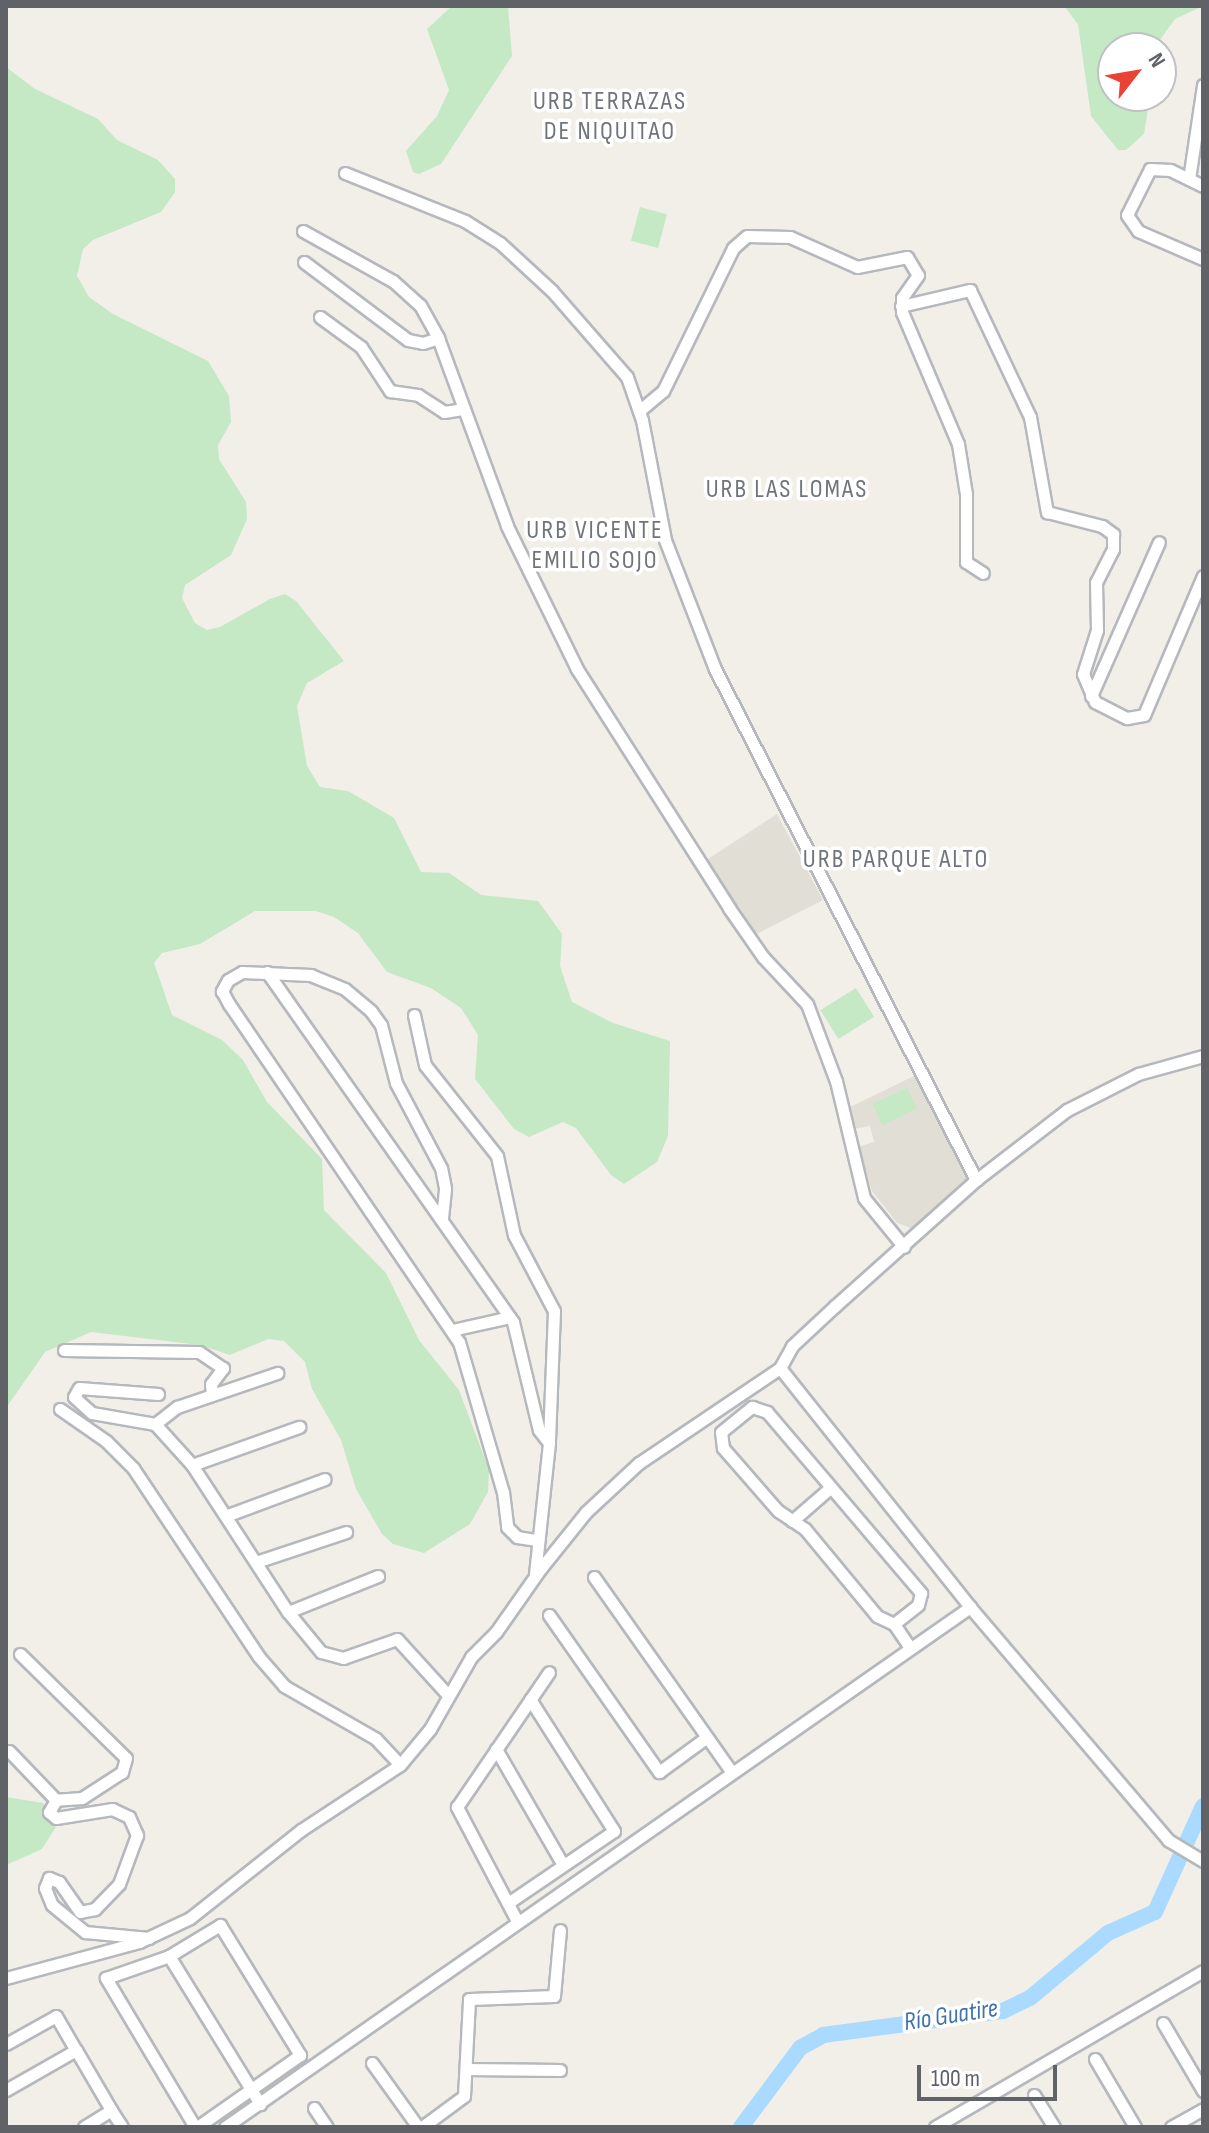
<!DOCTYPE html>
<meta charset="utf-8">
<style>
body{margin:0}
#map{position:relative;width:1209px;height:2133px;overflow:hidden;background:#f1efe8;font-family:"Sofia Sans Condensed",sans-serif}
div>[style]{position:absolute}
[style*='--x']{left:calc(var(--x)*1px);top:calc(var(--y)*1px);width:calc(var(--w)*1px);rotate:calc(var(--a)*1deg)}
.education>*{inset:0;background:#e1ded6}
.green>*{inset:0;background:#c5e8c5;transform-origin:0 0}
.river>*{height:16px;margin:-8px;padding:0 8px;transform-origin:8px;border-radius:8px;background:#aadaff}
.roads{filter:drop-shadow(2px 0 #b5b8bc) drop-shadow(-2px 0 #b5b8bc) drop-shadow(0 2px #b5b8bc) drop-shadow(0 -2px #b5b8bc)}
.street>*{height:11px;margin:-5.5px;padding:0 5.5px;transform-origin:5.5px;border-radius:5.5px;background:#fff}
span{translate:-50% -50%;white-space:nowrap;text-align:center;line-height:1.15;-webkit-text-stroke:7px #fff;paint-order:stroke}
.neighbourhood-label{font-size:26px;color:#70757a;letter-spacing:2px}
.water-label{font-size:26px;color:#4174aa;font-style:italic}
.frame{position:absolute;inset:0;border:8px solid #5f6368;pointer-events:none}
.north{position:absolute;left:1097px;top:32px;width:80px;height:80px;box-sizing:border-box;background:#fff;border:2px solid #bfc1c3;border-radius:50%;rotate:59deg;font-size:22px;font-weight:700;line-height:32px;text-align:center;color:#5f6368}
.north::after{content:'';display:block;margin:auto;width:28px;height:36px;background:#ea4335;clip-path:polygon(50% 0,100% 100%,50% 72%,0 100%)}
.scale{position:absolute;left:917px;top:2065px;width:140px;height:36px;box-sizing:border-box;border:4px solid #5f6368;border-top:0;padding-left:10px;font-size:24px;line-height:28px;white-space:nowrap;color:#5f6368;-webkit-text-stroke:6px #fff;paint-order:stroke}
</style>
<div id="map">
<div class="education">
<div style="clip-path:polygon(777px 814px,823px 900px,751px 937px,705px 861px)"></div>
<div style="clip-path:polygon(916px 1075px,969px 1180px,913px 1229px,897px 1223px,872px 1191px,858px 1147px,874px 1142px,870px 1126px,853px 1129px,848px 1108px)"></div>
</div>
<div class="green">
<div style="clip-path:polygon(452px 6px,508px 6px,512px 56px,441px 164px,419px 174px,413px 172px,406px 151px,437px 116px,449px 90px,427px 29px)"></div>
<div style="clip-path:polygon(1064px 6px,1203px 6px,1175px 19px,1154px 48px,1113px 48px,1113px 96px,1150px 96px,1144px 134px,1126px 150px,1118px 150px,1091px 116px,1078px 24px)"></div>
<div style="clip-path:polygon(6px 67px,35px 89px,98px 119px,117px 140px,158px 160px,175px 179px,175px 192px,161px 212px,93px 240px,83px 249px,77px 276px,89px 297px,113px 314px,208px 361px,229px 396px,231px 422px,218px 445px,219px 459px,246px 502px,247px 519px,231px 555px,185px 585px,182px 598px,195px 623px,207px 630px,220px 627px,270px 599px,285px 594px,296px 601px,344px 661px,307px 683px,297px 706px,307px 766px,320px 787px,348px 791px,394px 818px,421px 872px,449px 873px,481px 895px,538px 901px,562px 934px,560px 966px,572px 1002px,613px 1023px,670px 1041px,668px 1136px,657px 1162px,624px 1184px,611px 1175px,576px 1128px,563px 1122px,529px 1137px,514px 1129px,475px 1079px,478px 1035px,461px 1008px,431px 988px,387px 972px,358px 933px,334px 917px,316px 911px,255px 911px,200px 944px,162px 953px,154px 963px,172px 1015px,222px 1040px,243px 1060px,267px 1102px,322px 1159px,324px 1210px,386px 1273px,419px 1340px,459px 1390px,489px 1470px,488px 1492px,470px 1524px,424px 1553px,393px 1544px,382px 1534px,356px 1489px,341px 1440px,312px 1389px,305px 1362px,284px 1341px,268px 1339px,230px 1355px,200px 1345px,91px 1332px,45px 1352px,6px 1408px)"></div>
<div style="left:640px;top:207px;width:28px;height:35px;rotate:15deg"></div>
<div style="left:856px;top:988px;width:34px;height:42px;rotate:58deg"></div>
<div style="left:907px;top:1088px;width:23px;height:38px;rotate:65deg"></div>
<div style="clip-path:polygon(6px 1797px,43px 1803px,57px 1825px,42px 1849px,6px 1865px)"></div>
</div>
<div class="river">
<div style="--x:741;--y:2127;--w:99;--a:-53.2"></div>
<div style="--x:800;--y:2048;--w:26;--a:-29"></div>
<div style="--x:823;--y:2035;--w:182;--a:-7.6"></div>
<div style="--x:1003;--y:2011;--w:30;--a:-26"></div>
<div style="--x:1030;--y:1998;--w:102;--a:-39.8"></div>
<div style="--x:1108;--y:1933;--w:51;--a:-24.1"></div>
<div style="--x:1155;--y:1912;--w:116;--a:-65.6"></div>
</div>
<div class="roads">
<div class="street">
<div style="--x:345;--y:173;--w:129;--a:21.8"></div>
<div style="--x:465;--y:221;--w:41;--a:32.2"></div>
<div style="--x:500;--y:243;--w:71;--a:42.7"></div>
<div style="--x:552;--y:291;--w:114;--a:48.9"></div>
<div style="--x:627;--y:377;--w:46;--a:70.8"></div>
<div style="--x:642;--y:420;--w:122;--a:79.1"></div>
<div style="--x:665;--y:540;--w:138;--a:68.8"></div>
<div style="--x:715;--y:669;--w:574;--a:62.94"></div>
<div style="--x:1189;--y:179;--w:95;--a:-81.5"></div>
<div style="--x:1203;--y:186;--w:37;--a:-154"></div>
<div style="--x:1170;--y:170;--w:20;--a:-177"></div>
<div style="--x:1150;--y:169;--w:51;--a:116.6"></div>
<div style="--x:1127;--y:215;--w:19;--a:55"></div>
<div style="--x:1138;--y:231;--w:71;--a:23.3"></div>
<div style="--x:303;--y:231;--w:103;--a:29.1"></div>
<div style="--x:393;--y:281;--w:36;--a:42"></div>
<div style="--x:420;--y:305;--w:38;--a:61"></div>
<div style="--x:438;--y:338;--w:200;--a:69.8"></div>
<div style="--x:507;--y:526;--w:159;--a:63.9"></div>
<div style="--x:577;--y:669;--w:283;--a:57.5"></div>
<div style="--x:729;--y:908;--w:60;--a:55.2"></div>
<div style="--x:763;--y:957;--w:64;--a:46.9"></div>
<div style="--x:807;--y:1004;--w:82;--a:69.4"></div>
<div style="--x:836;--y:1081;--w:120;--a:76.5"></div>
<div style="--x:864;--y:1198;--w:63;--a:50.8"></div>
<div style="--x:304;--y:262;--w:130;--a:36.9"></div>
<div style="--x:408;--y:340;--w:15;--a:11"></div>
<div style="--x:423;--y:343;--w:16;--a:-18"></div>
<div style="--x:901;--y:306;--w:71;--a:-13.1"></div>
<div style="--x:970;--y:290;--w:140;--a:64.7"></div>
<div style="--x:1030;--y:417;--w:97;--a:79.9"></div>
<div style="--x:1047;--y:512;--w:57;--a:14.3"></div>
<div style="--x:1102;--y:526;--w:14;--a:36"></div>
<div style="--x:1113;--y:534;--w:15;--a:90"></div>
<div style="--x:1113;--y:549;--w:37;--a:117"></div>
<div style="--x:1096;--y:582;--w:48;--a:88.8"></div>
<div style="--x:1097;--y:630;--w:46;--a:107.7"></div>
<div style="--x:1083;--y:674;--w:30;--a:67"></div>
<div style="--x:1095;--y:702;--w:36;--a:27"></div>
<div style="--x:1127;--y:718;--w:17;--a:-10"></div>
<div style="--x:1144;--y:715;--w:151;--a:-67"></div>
<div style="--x:320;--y:317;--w:51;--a:36.2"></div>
<div style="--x:361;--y:347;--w:53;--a:56.6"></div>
<div style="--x:390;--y:391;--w:28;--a:8"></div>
<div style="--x:418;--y:395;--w:31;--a:33"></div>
<div style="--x:444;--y:412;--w:20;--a:-9"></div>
<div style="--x:639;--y:411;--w:31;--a:-40"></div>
<div style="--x:663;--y:391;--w:159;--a:-63.9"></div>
<div style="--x:733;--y:248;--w:18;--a:-41"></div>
<div style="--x:747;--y:236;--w:43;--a:1.3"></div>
<div style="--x:790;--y:237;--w:73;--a:24.1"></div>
<div style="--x:857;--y:267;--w:51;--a:-11.3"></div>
<div style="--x:907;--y:257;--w:21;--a:59"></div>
<div style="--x:918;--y:275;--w:28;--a:125"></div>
<div style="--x:902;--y:298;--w:14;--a:90"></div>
<div style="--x:902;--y:312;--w:143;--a:67"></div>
<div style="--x:958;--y:444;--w:51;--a:80.9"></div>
<div style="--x:966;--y:494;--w:68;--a:90"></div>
<div style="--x:966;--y:562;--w:20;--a:33"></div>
<div style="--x:1091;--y:696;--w:168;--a:-66.2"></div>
<div style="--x:267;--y:972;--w:428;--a:54.9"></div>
<div style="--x:513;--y:1322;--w:111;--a:76.5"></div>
<div style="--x:539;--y:1430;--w:16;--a:52"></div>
<div style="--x:414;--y:1015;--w:51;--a:77.6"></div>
<div style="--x:425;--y:1065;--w:116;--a:51.6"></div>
<div style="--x:497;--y:1156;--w:81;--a:77.9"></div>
<div style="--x:514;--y:1235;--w:86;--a:62.2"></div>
<div style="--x:554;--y:1311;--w:132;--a:92.2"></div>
<div style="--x:549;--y:1443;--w:131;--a:96.1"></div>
<div style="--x:442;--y:1218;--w:30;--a:-84"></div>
<div style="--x:445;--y:1188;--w:20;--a:-101"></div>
<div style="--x:441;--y:1168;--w:96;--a:-117.9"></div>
<div style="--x:396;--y:1083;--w:60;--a:-104.5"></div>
<div style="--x:381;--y:1025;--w:17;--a:-126"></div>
<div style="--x:371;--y:1011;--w:34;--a:-140"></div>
<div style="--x:345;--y:989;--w:37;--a:-158"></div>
<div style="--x:311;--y:975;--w:69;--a:-177.5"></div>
<div style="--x:242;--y:972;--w:16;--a:150"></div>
<div style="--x:228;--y:980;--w:13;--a:119"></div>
<div style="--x:222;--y:991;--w:15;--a:62"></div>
<div style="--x:229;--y:1004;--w:409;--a:55.8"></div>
<div style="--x:459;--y:1342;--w:156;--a:73.7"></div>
<div style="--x:503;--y:1492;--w:35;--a:83"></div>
<div style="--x:507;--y:1527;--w:14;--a:45"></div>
<div style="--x:517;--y:1537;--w:20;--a:9"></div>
<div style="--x:452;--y:1330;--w:59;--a:-12.6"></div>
<div style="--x:64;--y:1350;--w:135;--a:0.8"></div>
<div style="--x:199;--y:1352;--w:29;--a:34"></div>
<div style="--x:223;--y:1368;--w:20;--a:127"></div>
<div style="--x:211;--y:1384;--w:11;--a:85"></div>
<div style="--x:780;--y:1368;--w:305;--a:51.5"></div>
<div style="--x:970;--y:1607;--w:306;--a:49.6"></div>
<div style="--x:1168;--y:1840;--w:41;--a:31"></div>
<div style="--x:158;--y:1394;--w:79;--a:-175.7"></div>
<div style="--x:79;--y:1388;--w:10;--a:119"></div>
<div style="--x:74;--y:1397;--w:24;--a:42"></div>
<div style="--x:92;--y:1413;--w:64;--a:9.9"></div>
<div style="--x:155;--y:1424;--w:55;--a:47.9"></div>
<div style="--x:192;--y:1465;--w:176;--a:56.9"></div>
<div style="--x:288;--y:1612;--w:52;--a:50.5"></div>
<div style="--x:321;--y:1652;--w:23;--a:15"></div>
<div style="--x:343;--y:1658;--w:57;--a:-19.4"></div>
<div style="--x:397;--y:1639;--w:74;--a:47.7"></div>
<div style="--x:752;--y:1407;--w:16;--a:18"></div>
<div style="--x:767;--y:1412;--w:238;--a:49.6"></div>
<div style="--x:921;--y:1593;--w:12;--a:104"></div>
<div style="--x:918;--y:1605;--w:31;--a:142"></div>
<div style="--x:894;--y:1624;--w:19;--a:-155"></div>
<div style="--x:877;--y:1616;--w:113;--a:-129.6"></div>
<div style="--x:805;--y:1529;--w:32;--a:-146"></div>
<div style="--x:778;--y:1511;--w:84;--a:-131.1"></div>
<div style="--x:723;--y:1448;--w:16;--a:-97"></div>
<div style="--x:721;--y:1432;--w:40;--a:-39"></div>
<div style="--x:60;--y:1409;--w:56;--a:34.8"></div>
<div style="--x:106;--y:1441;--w:38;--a:45"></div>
<div style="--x:133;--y:1468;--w:227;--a:56.3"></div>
<div style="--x:259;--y:1657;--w:38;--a:49"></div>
<div style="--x:284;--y:1686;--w:106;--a:29.9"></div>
<div style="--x:376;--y:1739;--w:35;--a:47"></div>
<div style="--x:155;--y:1424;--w:28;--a:-38"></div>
<div style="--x:177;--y:1407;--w:106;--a:-18.8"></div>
<div style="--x:192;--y:1465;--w:114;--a:-19.6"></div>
<div style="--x:228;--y:1515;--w:103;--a:-20.4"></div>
<div style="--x:792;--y:1521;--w:50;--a:-41"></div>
<div style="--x:256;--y:1562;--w:95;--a:-18.4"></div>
<div style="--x:594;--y:1577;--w:237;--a:54.8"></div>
<div style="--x:288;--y:1612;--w:97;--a:-21.8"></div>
<div style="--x:549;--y:1615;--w:192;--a:55"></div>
<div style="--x:659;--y:1772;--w:59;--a:-36.1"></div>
<div style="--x:894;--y:1624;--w:29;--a:56"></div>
<div style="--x:20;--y:1654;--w:148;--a:44.5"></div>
<div style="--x:126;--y:1758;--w:15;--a:106"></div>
<div style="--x:122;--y:1772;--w:48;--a:147"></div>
<div style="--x:82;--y:1798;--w:26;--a:176"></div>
<div style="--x:496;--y:1749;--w:134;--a:60"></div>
<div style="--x:9;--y:1751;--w:68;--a:46.2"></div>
<div style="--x:56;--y:1800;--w:14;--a:120"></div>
<div style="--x:49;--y:1812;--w:9;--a:41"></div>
<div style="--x:56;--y:1818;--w:57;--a:-9.1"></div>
<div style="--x:112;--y:1809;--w:19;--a:25"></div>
<div style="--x:129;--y:1817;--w:20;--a:66"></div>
<div style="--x:137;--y:1835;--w:52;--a:110.2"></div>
<div style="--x:119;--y:1884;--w:35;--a:134"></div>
<div style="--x:95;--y:1909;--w:15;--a:169"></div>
<div style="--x:80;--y:1912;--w:37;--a:-125"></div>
<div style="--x:59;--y:1882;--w:11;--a:-158"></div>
<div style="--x:49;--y:1878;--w:11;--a:112"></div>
<div style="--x:45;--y:1888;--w:18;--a:68"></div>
<div style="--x:52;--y:1905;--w:43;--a:39.3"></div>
<div style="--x:85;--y:1932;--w:64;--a:5.4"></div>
<div style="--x:508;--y:1903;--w:128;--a:-34.2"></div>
<div style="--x:614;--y:1831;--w:156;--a:-122.5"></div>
<div style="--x:516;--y:1919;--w:127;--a:-117.8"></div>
<div style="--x:457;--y:1807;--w:163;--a:-55.7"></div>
<div style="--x:169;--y:1956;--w:174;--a:58.4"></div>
<div style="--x:6;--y:1978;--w:138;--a:-15.1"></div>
<div style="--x:139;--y:1942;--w:56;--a:-25.2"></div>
<div style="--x:190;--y:1918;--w:142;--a:-38.4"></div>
<div style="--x:301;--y:1830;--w:118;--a:-33.3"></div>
<div style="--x:400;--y:1765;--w:47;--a:-50.2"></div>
<div style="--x:430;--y:1729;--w:83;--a:-60.3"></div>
<div style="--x:471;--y:1657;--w:35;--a:-45"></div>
<div style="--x:496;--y:1632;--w:78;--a:-54.9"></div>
<div style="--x:541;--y:1568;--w:72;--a:-51.2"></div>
<div style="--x:586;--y:1512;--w:72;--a:-42.8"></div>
<div style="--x:639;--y:1463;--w:170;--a:-34"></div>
<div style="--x:780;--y:1368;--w:25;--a:-61"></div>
<div style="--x:792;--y:1346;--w:59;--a:-42.9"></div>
<div style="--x:835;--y:1306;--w:189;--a:-41.8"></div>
<div style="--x:976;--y:1180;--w:115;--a:-37.6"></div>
<div style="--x:1067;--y:1110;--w:80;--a:-26.9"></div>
<div style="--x:1138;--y:1074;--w:67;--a:-15.5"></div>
<div style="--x:1163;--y:2023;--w:79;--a:59.5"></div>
<div style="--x:6;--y:2044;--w:57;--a:-29.2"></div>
<div style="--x:56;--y:2016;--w:39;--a:60"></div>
<div style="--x:76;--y:2050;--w:81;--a:150.3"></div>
<div style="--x:76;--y:2050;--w:69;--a:59.7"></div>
<div style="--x:1095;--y:2059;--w:79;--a:59.5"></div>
<div style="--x:372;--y:2063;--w:79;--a:54.3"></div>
<div style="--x:466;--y:2069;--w:94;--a:0.6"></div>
<div style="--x:1034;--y:2095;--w:38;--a:58"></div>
<div style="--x:314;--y:2108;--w:23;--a:56"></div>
<div style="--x:84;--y:2127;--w:32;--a:-32"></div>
<div style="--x:111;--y:2110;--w:20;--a:57"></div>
<div style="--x:195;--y:2127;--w:174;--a:-120.9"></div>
<div style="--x:106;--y:1978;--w:67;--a:-19.2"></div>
<div style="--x:169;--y:1956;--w:60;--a:-31.3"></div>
<div style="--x:220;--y:1925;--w:153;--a:58.4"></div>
<div style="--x:300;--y:2055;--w:126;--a:145"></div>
<div style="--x:225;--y:2127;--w:909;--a:-34.91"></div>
<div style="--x:422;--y:2127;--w:52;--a:-36.4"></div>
<div style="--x:464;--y:2096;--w:97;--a:-87"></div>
<div style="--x:469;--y:1999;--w:85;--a:-2"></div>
<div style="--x:554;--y:1996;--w:66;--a:-84.8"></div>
<div style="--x:935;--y:2127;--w:310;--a:-30.2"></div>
<div style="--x:1171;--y:2127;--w:37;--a:-29"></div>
</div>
</div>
<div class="neighbourhood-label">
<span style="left:610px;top:117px">URB TERRAZAS<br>DE NIQUITAO</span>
<span style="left:787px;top:490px">URB LAS LOMAS</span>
<span style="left:595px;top:546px">URB VICENTE<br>EMILIO SOJO</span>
<span style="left:896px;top:860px">URB PARQUE ALTO</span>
</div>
<div class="water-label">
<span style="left:951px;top:2016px;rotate:-9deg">Río Guatire</span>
</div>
<div class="frame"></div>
<div class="north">N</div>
<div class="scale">100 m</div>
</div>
